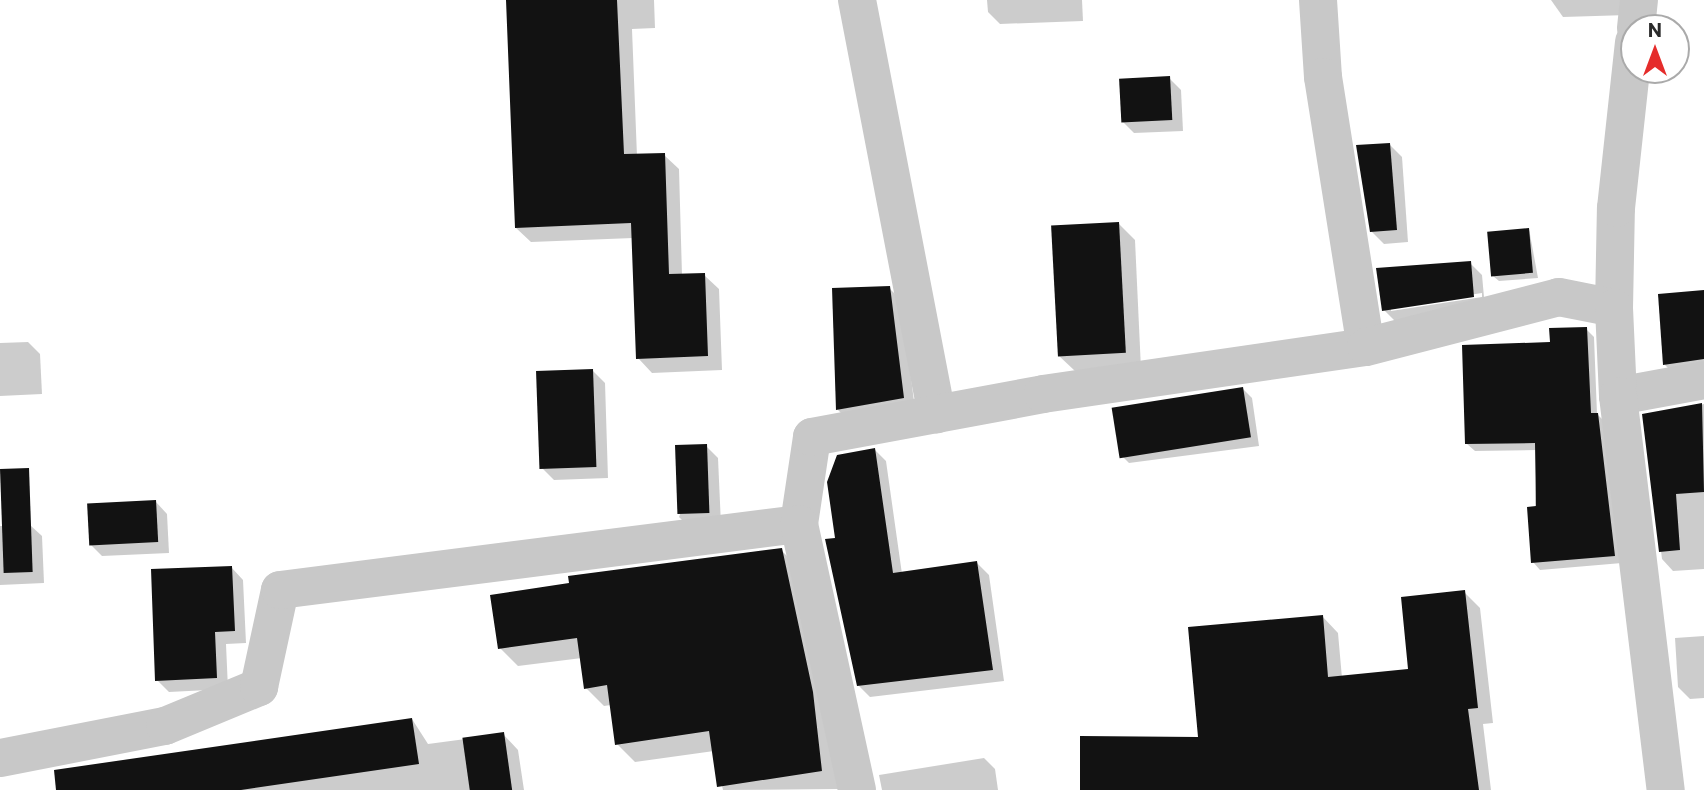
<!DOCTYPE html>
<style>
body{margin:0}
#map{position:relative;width:1704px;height:790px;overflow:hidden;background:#fff;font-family:Commissioner,sans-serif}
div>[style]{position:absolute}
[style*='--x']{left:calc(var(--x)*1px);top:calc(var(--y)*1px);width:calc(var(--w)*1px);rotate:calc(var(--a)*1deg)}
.shadow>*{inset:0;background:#0003}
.building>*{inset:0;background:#121212;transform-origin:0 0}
.minor>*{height:38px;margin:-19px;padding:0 19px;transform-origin:19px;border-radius:19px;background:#c8c8c8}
span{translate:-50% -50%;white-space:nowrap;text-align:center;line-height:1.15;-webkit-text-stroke:7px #fff;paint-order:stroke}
.north{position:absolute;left:1620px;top:14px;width:70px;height:70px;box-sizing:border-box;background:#fff;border:2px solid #aaa;border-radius:50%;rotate:0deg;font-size:19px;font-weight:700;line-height:28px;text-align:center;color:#2b2b2b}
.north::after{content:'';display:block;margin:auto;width:24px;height:32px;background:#e52c2b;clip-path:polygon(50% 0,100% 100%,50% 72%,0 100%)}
</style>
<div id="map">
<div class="shadow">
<div style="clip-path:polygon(508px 0,654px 0,655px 28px,632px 29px,637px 156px,664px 155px,679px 169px,682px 275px,704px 275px,719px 289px,722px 370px,652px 373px,638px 358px,633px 238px,531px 242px,516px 228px)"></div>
<div style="clip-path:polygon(987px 0,1082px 0,1083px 21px,1000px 24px,988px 12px)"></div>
<div style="clip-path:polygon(1551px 0,1630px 0,1628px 15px,1563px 17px)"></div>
<div style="clip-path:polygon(1169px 78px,1181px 90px,1183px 131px,1134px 133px,1122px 121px)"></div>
<div style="clip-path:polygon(1390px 145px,1402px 157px,1408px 242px,1384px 244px,1372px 232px)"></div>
<div style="clip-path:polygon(1119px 224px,1135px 240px,1141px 369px,1075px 371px,1058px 355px)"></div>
<div style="clip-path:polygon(1529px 229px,1538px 278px,1499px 281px,1493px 276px)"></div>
<div style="clip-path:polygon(evenodd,1470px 263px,1482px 275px,1485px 308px,1396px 322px,1384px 310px,1470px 263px,1482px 293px,1482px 297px,1391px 311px,1391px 307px,1482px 293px)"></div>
<div style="clip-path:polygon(889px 288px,901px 300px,915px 409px,849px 421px,838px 410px)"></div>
<div style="clip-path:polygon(1704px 292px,1704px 372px,1676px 376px,1665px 365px)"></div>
<div style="clip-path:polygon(1586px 329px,1594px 337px,1597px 414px,1605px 422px,1622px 563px,1540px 570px,1533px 562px,1537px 450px,1475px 451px,1467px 444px)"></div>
<div style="clip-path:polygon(28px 342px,40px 354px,42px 394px,0 396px,0 343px)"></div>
<div style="clip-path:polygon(593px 371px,605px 383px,608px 478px,554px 480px,542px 468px)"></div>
<div style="clip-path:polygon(1243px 389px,1252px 398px,1259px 446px,1129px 463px,1119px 453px)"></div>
<div style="clip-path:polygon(1704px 404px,1704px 569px,1673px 571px,1662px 559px,1644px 415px)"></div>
<div style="clip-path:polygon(706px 446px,718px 458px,721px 525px,691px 529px,679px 517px)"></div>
<div style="clip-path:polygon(874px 449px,886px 461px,902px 574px,977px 563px,989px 575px,1004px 681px,870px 697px,858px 685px,837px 539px)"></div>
<div style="clip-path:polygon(156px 502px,167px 514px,169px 553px,102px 556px,90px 544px)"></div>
<div style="clip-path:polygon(30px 525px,42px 536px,44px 583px,0 585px,0 526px)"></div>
<div style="clip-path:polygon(781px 550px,799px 568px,839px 789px,723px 790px,714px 751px,635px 762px,617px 744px,611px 705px,604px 706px,586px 688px,582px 658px,518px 666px,500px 648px)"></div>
<div style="clip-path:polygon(232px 568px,243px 580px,246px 643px,226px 644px,228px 689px,169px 692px,157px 680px)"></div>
<div style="clip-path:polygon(1464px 592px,1480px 608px,1493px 723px,1483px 724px,1491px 790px,1082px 790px,1200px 739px,1322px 616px,1338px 633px,1342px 678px,1410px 671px)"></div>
<div style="clip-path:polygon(1704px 636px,1704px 698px,1690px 699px,1678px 687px,1675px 638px)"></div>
<div style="clip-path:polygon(412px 719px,428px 744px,503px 734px,518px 750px,524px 790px,121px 790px)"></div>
<div style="clip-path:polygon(984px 758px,995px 769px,998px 790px,882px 790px,879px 775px)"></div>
</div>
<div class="building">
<div style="clip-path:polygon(506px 0,617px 0,624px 154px,665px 153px,669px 274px,705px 273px,708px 356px,636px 359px,631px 223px,515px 228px)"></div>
<div style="left:1170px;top:76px;width:44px;height:51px;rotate:87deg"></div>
<div style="clip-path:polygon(1390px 143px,1397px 230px,1370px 232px,1356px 145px)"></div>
<div style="left:1119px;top:222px;width:131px;height:68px;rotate:87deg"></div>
<div style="left:1529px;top:228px;width:45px;height:42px;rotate:85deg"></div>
<div style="clip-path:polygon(1471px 261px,1474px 297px,1382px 311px,1376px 268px)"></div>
<div style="clip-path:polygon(890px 286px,904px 398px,836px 410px,832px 288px)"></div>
<div style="clip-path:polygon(1704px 290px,1704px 359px,1663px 365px,1658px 294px)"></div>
<div style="clip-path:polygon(1587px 327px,1591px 413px,1598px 413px,1615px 556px,1531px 563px,1527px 507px,1536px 506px,1535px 443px,1465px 444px,1462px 345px,1550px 342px,1549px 328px)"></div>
<div style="left:593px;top:369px;width:98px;height:57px;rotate:88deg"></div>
<div style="left:1243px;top:387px;width:51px;height:133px;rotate:81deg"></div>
<div style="clip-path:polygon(1702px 403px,1704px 492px,1676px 494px,1680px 550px,1659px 552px,1642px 414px)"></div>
<div style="left:707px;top:444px;width:69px;height:32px;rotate:88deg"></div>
<div style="clip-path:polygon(875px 448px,893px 573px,977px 561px,993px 670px,857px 686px,825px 539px,835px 538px,827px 482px,837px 455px)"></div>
<div style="left:29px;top:468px;width:104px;height:29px;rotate:88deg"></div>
<div style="left:156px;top:500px;width:42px;height:69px;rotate:87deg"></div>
<div style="clip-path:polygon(782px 548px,813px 692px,822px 771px,717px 787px,709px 731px,615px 745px,607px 685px,584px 689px,577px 638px,498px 649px,490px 595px,569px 583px,568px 576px)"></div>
<div style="clip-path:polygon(232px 566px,235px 631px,215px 632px,217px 678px,155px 681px,151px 569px)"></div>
<div style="clip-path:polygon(1465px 590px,1478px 708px,1468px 709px,1479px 790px,1080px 790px,1080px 736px,1198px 737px,1188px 627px,1323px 615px,1328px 677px,1408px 669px,1401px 597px)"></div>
<div style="clip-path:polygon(412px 718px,419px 764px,241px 790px,56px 790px,54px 770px)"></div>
<div style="left:504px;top:732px;width:59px;height:42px;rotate:82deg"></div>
</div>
<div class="minor">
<div style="--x:857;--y:0;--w:422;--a:79.1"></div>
<div style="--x:1318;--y:0;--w:77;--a:86.3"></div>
<div style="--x:1323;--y:77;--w:273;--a:81"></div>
<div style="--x:1636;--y:28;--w:28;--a:-84"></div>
<div style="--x:1614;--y:308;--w:100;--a:-88.9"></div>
<div style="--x:1616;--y:208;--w:167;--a:-83.8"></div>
<div style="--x:1618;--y:396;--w:87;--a:-10.5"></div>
<div style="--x:799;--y:524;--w:88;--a:-81.5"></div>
<div style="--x:812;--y:437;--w:235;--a:-10.5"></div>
<div style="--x:1043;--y:394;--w:326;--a:-8.3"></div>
<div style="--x:1366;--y:347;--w:199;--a:-14.5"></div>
<div style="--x:1559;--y:297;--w:56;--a:11.3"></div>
<div style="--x:1614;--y:308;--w:88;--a:87.4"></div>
<div style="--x:1618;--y:396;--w:397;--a:83.1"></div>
<div style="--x:0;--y:758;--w:168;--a:-11"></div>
<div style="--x:165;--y:726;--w:102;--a:-22.5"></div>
<div style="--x:259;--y:687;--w:99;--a:-77.8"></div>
<div style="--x:280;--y:590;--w:523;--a:-7.25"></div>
<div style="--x:799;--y:524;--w:272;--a:77.7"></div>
</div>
<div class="north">N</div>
</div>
